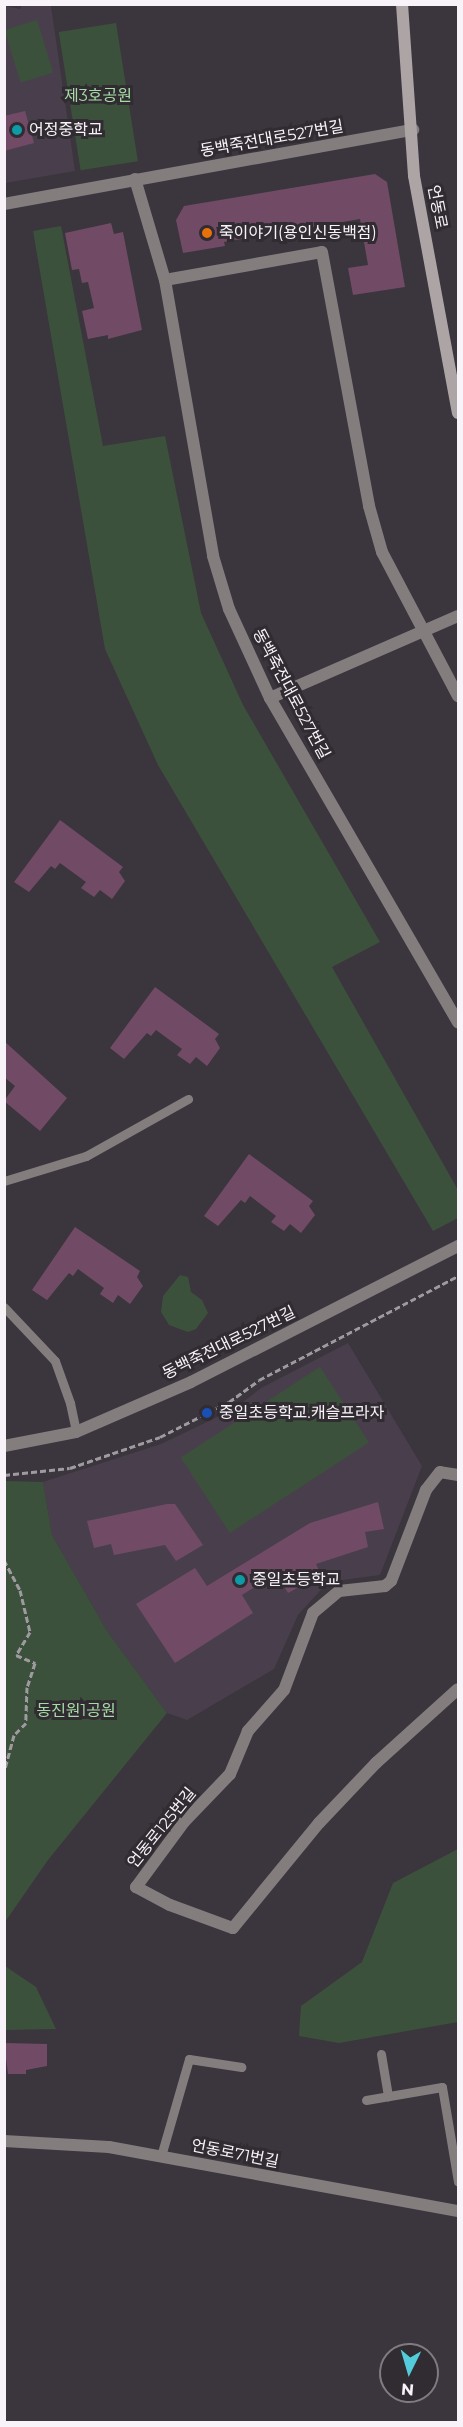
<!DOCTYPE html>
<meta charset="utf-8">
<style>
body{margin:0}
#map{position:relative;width:463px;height:2427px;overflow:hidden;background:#3b353d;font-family:Montserrat,"Noto Sans KR",sans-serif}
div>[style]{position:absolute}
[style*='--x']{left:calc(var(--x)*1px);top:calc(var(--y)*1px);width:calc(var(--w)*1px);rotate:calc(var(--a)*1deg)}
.built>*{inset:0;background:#493f4c}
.green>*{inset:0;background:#3c513c;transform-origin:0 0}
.building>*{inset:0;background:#714b65}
.path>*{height:3px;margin-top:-1.5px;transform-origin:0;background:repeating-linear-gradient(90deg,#9f9aa0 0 6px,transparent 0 9px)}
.service>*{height:9px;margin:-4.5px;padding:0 4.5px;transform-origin:4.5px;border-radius:4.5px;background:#837d7e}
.minor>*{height:12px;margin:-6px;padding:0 6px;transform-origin:6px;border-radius:6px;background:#837d7e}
.tertiary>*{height:12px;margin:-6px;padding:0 6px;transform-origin:6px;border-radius:6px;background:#837d7e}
.secondary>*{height:12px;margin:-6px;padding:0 6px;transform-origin:6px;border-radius:6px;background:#ada4a6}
.dots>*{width:16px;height:16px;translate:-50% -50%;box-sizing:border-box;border:3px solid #312b32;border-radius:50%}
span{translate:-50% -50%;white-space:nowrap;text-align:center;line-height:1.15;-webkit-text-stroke:6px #312b32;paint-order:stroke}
.park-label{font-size:16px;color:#a5dca5}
.poi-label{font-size:16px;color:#f7f3f8}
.left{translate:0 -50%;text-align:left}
.street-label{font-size:16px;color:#f7f3f8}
.frame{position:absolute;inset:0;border:6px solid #f7f3f8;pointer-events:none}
.north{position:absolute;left:379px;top:2343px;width:60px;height:60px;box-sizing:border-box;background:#312b32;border:2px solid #807b81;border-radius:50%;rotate:185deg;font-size:16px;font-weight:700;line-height:24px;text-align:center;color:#f7f3f8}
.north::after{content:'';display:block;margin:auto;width:21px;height:27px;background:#53cbda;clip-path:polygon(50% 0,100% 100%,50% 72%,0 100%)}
</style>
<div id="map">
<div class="built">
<div style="clip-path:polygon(22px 5px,51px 6px,75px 171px,5px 183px,5px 6px,20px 9px)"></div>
<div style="clip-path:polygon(348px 1343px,422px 1466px,380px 1575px,328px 1582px,298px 1615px,274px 1669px,187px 1720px,167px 1713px,107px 1631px,52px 1535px,43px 1482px,161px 1444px,234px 1409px,261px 1388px)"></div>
</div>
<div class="green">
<div style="left:37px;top:20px;width:55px;height:34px;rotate:73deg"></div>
<div style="left:116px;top:23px;width:140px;height:58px;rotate:81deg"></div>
<div style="clip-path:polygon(61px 226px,103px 446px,165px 436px,201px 613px,243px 705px,380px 942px,332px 967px,458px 1190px,458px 1218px,433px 1231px,158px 765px,105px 649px,33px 231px)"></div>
<div style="clip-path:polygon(180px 1275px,188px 1277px,191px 1292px,202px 1300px,208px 1313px,196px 1329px,188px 1332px,169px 1325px,161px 1312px,163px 1296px)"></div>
<div style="left:320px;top:1367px;width:90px;height:166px;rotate:57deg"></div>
<div style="clip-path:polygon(5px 1481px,43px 1482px,52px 1535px,107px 1631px,167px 1713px,48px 1860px,5px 1922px)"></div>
<div style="clip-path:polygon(458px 1849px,458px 2022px,339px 2043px,299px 2036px,301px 2006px,362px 1962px,393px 1883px)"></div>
<div style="clip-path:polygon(5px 1966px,36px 1987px,56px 2029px,6px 2030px)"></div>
</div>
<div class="building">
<div style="clip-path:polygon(25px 111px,34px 143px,4px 151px,4px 116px)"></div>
<div style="clip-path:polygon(375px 174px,387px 182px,405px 287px,353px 295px,348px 268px,368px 265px,360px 219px,224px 242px,225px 246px,183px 253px,176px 220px,184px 206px)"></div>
<div style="clip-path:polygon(111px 223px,114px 234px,123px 232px,142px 330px,108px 339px,108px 335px,88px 339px,82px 311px,94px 308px,88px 282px,82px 283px,79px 269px,72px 270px,65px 233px)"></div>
<div style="clip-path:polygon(60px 820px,123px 867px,119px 872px,125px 881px,112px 899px,100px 890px,94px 897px,81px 888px,86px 882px,60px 863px,55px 869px,51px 866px,29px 892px,14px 882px)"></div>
<div style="clip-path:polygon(155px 987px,219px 1034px,215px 1039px,220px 1048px,207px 1066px,196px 1057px,190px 1064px,177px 1055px,182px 1049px,156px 1030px,151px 1036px,147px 1033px,124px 1059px,110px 1048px)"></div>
<div style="clip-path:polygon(4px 1041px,67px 1098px,40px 1131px,4px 1101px,15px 1086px,4px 1077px)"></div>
<div style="clip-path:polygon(249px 1154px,313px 1201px,309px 1206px,315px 1215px,301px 1233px,290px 1224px,284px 1231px,271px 1222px,276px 1216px,250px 1196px,245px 1203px,241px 1200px,218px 1226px,204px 1216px)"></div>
<div style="clip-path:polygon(75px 1227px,140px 1271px,137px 1277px,143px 1286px,130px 1304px,118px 1295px,113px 1303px,100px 1294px,104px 1288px,78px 1269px,73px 1276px,69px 1273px,47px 1300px,32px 1290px)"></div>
<div style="clip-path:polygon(378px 1502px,384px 1529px,365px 1532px,368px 1547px,316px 1564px,321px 1575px,288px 1593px,276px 1573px,242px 1595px,253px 1613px,175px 1663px,136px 1604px,195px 1568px,207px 1586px,310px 1523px)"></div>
<div style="clip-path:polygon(167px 1504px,175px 1504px,203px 1545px,176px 1561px,165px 1545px,114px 1555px,111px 1544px,94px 1548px,87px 1521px)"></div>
<div style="clip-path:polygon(4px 2043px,47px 2044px,47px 2066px,26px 2070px,26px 2074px,8px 2074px)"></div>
</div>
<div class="path">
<div style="--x:4;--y:1475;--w:66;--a:-6.1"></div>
<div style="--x:70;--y:1468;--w:95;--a:-19"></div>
<div style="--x:160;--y:1437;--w:77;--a:-26.9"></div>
<div style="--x:229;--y:1402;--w:37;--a:-36"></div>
<div style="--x:259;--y:1380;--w:225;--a:-27.6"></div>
<div style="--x:4;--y:1560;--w:34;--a:62"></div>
<div style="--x:20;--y:1590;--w:43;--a:76.6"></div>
<div style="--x:30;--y:1632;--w:27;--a:121"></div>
<div style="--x:16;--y:1655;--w:21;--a:23"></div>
<div style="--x:35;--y:1663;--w:25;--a:108"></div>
<div style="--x:27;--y:1687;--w:36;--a:92"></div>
<div style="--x:26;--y:1723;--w:17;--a:135"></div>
<div style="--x:14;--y:1735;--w:39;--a:105"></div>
</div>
<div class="service">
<div style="--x:4;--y:1181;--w:86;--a:-17"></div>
<div style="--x:86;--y:1156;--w:117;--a:-29.2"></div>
<div style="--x:4;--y:1307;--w:74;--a:46.6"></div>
<div style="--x:55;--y:1361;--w:45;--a:70.3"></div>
<div style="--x:70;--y:1403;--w:30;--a:78"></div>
<div style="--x:381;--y:2054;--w:43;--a:80.5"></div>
<div style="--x:366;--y:2100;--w:77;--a:-9.7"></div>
<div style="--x:442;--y:2087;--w:96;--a:80.4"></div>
<div style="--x:161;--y:2156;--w:101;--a:-73.9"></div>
<div style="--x:189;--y:2059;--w:53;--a:8.7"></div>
</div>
<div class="minor">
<div style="--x:165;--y:280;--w:159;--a:-10.1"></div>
<div style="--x:322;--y:252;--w:258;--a:79.5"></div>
<div style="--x:369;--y:506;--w:48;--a:74.2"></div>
<div style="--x:382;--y:552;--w:163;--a:62.2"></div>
<div style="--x:458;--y:1475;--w:18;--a:-171"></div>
<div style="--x:440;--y:1472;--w:23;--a:128"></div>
<div style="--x:426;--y:1490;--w:97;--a:111"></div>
<div style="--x:391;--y:1581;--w:8;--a:140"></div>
<div style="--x:385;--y:1586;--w:46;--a:173.8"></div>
<div style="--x:339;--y:1591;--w:34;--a:140"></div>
<div style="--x:313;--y:1613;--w:82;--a:110.6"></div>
<div style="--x:284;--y:1690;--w:55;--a:131.3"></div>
<div style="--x:248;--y:1731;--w:47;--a:112.7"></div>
<div style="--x:230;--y:1774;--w:66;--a:133.8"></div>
<div style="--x:184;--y:1822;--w:81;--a:126.4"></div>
<div style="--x:136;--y:1887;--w:38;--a:28"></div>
<div style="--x:170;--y:1905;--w:67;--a:20.1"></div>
<div style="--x:233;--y:1928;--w:136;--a:-50.7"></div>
<div style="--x:319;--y:1823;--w:83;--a:-46.5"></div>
<div style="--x:376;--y:1763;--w:110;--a:-42.1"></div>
<div style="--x:4;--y:2141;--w:105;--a:3.3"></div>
<div style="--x:109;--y:2147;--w:355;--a:10.4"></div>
</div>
<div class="tertiary">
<div style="--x:135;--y:179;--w:105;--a:73.5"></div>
<div style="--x:165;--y:280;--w:280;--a:80.1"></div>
<div style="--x:213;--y:556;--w:55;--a:73.2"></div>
<div style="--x:229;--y:609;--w:98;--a:65.3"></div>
<div style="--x:270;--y:698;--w:375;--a:59.9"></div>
<div style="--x:4;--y:204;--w:416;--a:-10.3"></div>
<div style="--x:270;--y:698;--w:205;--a:-23.6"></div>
<div style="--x:4;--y:1446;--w:73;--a:-11"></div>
<div style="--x:76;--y:1432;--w:125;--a:-23.5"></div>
<div style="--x:191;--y:1382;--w:300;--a:-27"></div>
</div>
<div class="secondary">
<div style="--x:402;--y:4;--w:172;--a:86"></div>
<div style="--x:414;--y:176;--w:241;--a:79.5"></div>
</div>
<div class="dots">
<div style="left:17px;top:130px;background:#0f9aa8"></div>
<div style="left:207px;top:233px;background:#e8710a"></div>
<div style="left:207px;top:1413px;background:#1a4fb4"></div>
<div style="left:240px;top:1580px;background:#0f9aa8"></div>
</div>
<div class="park-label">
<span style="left:98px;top:96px">제3호공원</span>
<span style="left:76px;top:1711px">동진원1공원</span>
</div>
<div class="poi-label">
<span class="left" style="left:29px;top:130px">어정중학교</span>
<span class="left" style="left:219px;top:233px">죽이야기(용인신동백점)</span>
<span class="left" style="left:219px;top:1413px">중일초등학교.캐슬프라자</span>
<span class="left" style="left:252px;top:1580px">중일초등학교</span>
</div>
<div class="street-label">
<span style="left:272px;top:139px;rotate:-10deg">동백죽전대로527번길</span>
<span style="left:437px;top:207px;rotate:79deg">언동로</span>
<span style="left:291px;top:694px;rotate:62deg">동백죽전대로527번길</span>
<span style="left:229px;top:1343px;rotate:-26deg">동백죽전대로527번길</span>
<span style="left:162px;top:1828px;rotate:-51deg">언동로125번길</span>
<span style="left:235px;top:2154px;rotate:11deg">언동로71번길</span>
</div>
<div class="frame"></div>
<div class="north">N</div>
</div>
